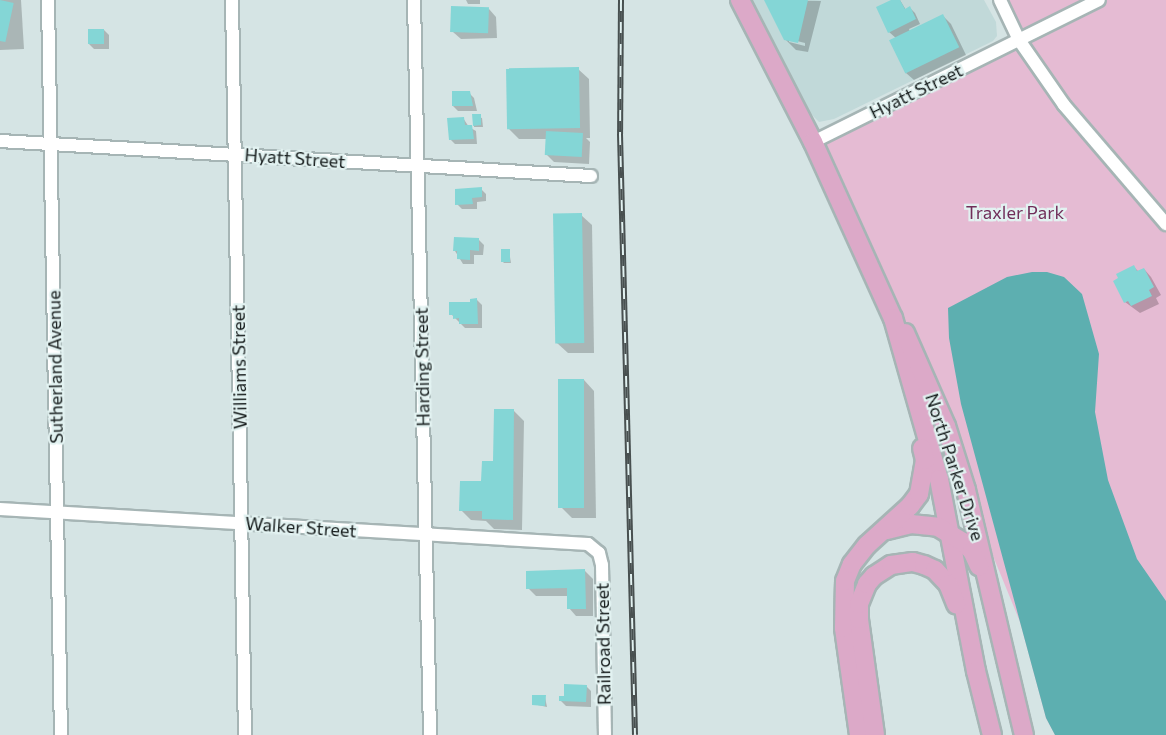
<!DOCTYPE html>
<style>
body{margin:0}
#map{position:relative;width:1166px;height:735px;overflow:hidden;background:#d5e4e4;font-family:Commissioner,sans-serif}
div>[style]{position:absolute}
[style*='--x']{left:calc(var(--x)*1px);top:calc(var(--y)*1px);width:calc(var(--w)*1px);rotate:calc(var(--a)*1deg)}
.built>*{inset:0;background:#c1d9d9}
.green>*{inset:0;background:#e5bbd3}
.water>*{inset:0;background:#5dafb0}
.shadow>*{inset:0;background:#0003}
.building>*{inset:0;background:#84d6d6;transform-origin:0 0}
.roads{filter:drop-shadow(2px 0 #a6b5b5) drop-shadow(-2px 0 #a6b5b5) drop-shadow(0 2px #a6b5b5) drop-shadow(0 -2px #a6b5b5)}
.minor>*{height:12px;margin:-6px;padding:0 6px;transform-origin:6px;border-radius:6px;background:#fff}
.primary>*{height:18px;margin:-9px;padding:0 9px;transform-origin:9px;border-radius:9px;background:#dca9c8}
.rail>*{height:6px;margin-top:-3px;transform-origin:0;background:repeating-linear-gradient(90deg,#e2f2f1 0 11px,#485050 0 22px);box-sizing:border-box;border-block:2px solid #485050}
span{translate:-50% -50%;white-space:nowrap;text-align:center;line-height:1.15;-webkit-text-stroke:4.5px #e2f2f1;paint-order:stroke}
.street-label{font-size:18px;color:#161c1c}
.park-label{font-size:18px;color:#702d59}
</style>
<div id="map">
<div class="built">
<div style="clip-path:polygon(753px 0,984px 0,996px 22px,997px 36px,993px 41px,834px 119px,819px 122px,810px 113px)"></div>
</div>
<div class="green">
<div style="clip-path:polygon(1000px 0,1166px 0,1166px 735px,1055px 735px,1046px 718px,1020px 622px,966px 490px,813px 142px,1019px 40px)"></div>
</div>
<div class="water">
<div style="clip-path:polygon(1032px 272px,1047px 272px,1064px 277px,1082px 294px,1099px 354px,1095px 412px,1108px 480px,1137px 559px,1166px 601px,1166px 735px,1055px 735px,1046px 718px,961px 404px,949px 338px,948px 308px,1007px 277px)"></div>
</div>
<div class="shadow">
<div style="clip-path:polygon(0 0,21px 0,24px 49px,0 50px)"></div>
<div style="clip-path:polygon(466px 0,480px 0,480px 4px,468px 4px)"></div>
<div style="clip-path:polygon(evenodd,766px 0,821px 1px,808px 52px,796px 50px,785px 39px,766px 0,789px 39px,805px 43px,805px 46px,789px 42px,789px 39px)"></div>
<div style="clip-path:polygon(894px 0,900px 0,906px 10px,910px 8px,915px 13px,920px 24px,909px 29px,910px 32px,943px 16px,951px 24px,966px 55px,914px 80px,906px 73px,891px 41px,897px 39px,889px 32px)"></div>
<div style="clip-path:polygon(489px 9px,496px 17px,497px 38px,461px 39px,453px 32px)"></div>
<div style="clip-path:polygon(104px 30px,109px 35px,109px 49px,94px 49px,89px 44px)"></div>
<div style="clip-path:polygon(578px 69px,589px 79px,590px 138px,586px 138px,590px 142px,589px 164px,554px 162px,546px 154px,547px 139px,519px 139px,509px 129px)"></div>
<div style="clip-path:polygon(469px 93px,474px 98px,477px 111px,458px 111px,453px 106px)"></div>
<div style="clip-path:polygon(474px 116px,482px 118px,483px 127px,474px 127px)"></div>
<div style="clip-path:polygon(463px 118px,469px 127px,476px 131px,477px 144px,455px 144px,450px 139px)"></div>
<div style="clip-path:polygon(481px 189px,486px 194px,486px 201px,477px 202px,477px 209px,462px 209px,457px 204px)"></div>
<div style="clip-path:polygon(581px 215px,592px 225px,594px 353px,568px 353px,557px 343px)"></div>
<div style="clip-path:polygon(479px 240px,484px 245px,483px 255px,474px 255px,474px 264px,463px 264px,455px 251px)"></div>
<div style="clip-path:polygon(509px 251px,511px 263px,504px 263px,502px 261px)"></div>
<div style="clip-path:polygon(1134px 267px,1139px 272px,1144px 269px,1151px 277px,1161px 295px,1156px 298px,1159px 304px,1140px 313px,1125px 302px,1120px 279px)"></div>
<div style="clip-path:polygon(477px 300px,482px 305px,482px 328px,465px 328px,451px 314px)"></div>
<div style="clip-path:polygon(584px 380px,594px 391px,596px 518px,572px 518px,562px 508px)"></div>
<div style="clip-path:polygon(514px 411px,524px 421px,522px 530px,494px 529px,486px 521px,471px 520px,461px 510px,483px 483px,495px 462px)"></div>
<div style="clip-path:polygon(585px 571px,593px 579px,593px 616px,576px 616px,569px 608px,568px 596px,536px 596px,528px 588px)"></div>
<div style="clip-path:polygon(586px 686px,591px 691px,591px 707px,566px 706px,561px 701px)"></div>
<div style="clip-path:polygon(545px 697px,547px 707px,533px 704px)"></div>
</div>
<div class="building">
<div style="left:0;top:0;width:14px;height:40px;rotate:12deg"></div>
<div style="clip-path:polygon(764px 0,808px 0,798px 43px,784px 40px)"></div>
<div style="clip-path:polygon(891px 0,900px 0,905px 9px,910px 6px,916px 19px,888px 33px,876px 7px)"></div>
<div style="left:451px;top:6px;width:38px;height:26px;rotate:2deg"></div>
<div style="left:943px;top:14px;width:37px;height:60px;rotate:64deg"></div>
<div style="left:88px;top:29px;width:16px;height:15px"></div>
<div style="left:579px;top:67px;width:61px;height:73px;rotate:89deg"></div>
<div style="clip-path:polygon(452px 91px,470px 91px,473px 106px,452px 106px)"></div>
<div style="clip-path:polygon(472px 114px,481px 114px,481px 125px,473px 126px)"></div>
<div style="clip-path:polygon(464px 117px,465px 125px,472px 125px,474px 139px,449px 140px,447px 118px)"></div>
<div style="left:546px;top:131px;width:37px;height:24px;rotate:3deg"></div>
<div style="clip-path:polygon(482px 187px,482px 197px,472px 198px,473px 204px,455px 205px,455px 189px)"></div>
<div style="left:582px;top:213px;width:130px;height:29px;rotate:89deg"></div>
<div style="clip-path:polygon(454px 237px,479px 238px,479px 251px,470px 250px,470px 260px,457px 259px,457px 251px,453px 251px)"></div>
<div style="left:501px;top:249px;width:9px;height:13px"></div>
<div style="clip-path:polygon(1134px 265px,1137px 271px,1144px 268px,1154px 287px,1149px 290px,1152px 296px,1131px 306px,1128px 301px,1124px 303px,1113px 281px,1118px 278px,1116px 274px)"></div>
<div style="clip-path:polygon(477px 298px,478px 324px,459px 324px,459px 318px,453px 319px,453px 315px,449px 315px,449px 302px,470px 302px,470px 299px)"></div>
<div style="left:558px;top:379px;width:26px;height:129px"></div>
<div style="clip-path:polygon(494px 409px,514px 409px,513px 520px,482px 519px,482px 511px,459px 511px,460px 481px,481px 481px,482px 461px,493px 461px)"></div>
<div style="clip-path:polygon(585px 569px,586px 609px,567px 609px,567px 588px,526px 589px,526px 571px)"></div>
<div style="clip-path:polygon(564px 684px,587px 685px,586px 702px,559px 701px,559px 696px,564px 696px)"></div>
<div style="clip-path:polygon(532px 695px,546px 695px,545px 706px,532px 705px)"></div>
</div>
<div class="roads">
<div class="minor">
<div style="--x:48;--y:0;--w:735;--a:88.99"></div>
<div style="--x:232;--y:0;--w:735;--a:88.99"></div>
<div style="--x:414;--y:0;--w:735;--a:88.75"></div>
<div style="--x:1000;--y:0;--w:44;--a:64.6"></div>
<div style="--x:1019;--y:40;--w:79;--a:55.3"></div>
<div style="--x:1064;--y:105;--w:157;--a:49.4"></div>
<div style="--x:0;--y:141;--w:592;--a:3.39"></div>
<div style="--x:813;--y:142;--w:319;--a:-26.4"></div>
<div style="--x:0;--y:509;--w:589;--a:3.41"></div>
<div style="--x:588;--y:544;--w:14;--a:39"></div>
<div style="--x:599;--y:553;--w:12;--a:76"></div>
<div style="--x:602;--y:565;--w:170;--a:89"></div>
</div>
<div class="primary">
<div style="--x:740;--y:0;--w:160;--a:62.8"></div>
<div style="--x:813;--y:142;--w:193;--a:65.6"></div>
<div style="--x:893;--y:318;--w:167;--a:74.1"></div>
<div style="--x:939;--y:479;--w:196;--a:79.1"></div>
<div style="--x:976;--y:671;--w:66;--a:76"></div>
<div style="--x:905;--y:333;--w:102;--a:66.2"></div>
<div style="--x:946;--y:426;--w:67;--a:72.6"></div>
<div style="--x:966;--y:490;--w:252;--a:76.7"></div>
<div style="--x:887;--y:530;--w:25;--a:-14"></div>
<div style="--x:911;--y:524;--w:27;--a:6"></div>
<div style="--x:938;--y:527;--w:29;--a:31"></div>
<div style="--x:963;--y:542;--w:13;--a:45"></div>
<div style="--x:972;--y:551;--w:17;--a:65"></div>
<div style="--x:859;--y:735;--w:108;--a:-98"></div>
<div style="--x:844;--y:628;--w:47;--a:-88.8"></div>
<div style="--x:845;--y:581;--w:18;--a:-68"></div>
<div style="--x:852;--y:564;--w:24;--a:-52"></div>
<div style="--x:867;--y:545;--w:58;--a:-42.2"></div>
<div style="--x:910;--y:506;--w:15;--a:-53"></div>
<div style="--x:919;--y:494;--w:35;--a:-80"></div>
<div style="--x:925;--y:460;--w:12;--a:-104"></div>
<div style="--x:875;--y:735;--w:117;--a:-97.9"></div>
<div style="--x:859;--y:619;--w:15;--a:-90"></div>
<div style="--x:859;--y:604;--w:22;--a:-68"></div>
<div style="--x:867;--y:584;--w:11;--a:-49"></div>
<div style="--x:874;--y:576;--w:20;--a:-33"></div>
<div style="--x:891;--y:565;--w:22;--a:-8"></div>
<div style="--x:913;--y:562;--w:11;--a:15"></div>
<div style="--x:924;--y:565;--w:12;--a:24"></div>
<div style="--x:935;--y:570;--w:19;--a:47"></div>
<div style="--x:948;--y:584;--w:22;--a:68"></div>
</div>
</div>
<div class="rail">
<div style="--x:621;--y:0;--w:134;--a:90.4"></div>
<div style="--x:620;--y:134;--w:601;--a:88.57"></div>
</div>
<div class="street-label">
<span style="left:916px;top:91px;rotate:-26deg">Hyatt Street</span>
<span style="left:295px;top:158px;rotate:4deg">Hyatt Street</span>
<span style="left:55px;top:367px;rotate:-91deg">Sutherland Avenue</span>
<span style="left:239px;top:367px;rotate:-91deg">Williams Street</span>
<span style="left:422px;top:367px;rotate:-91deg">Harding Street</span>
<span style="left:955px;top:467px;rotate:72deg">North Parker Drive</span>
<span style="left:301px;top:527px;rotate:4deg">Walker Street</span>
<span style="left:603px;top:644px;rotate:-91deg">Railroad Street</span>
</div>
<div class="park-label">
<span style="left:1015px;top:212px">Traxler Park</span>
</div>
</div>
